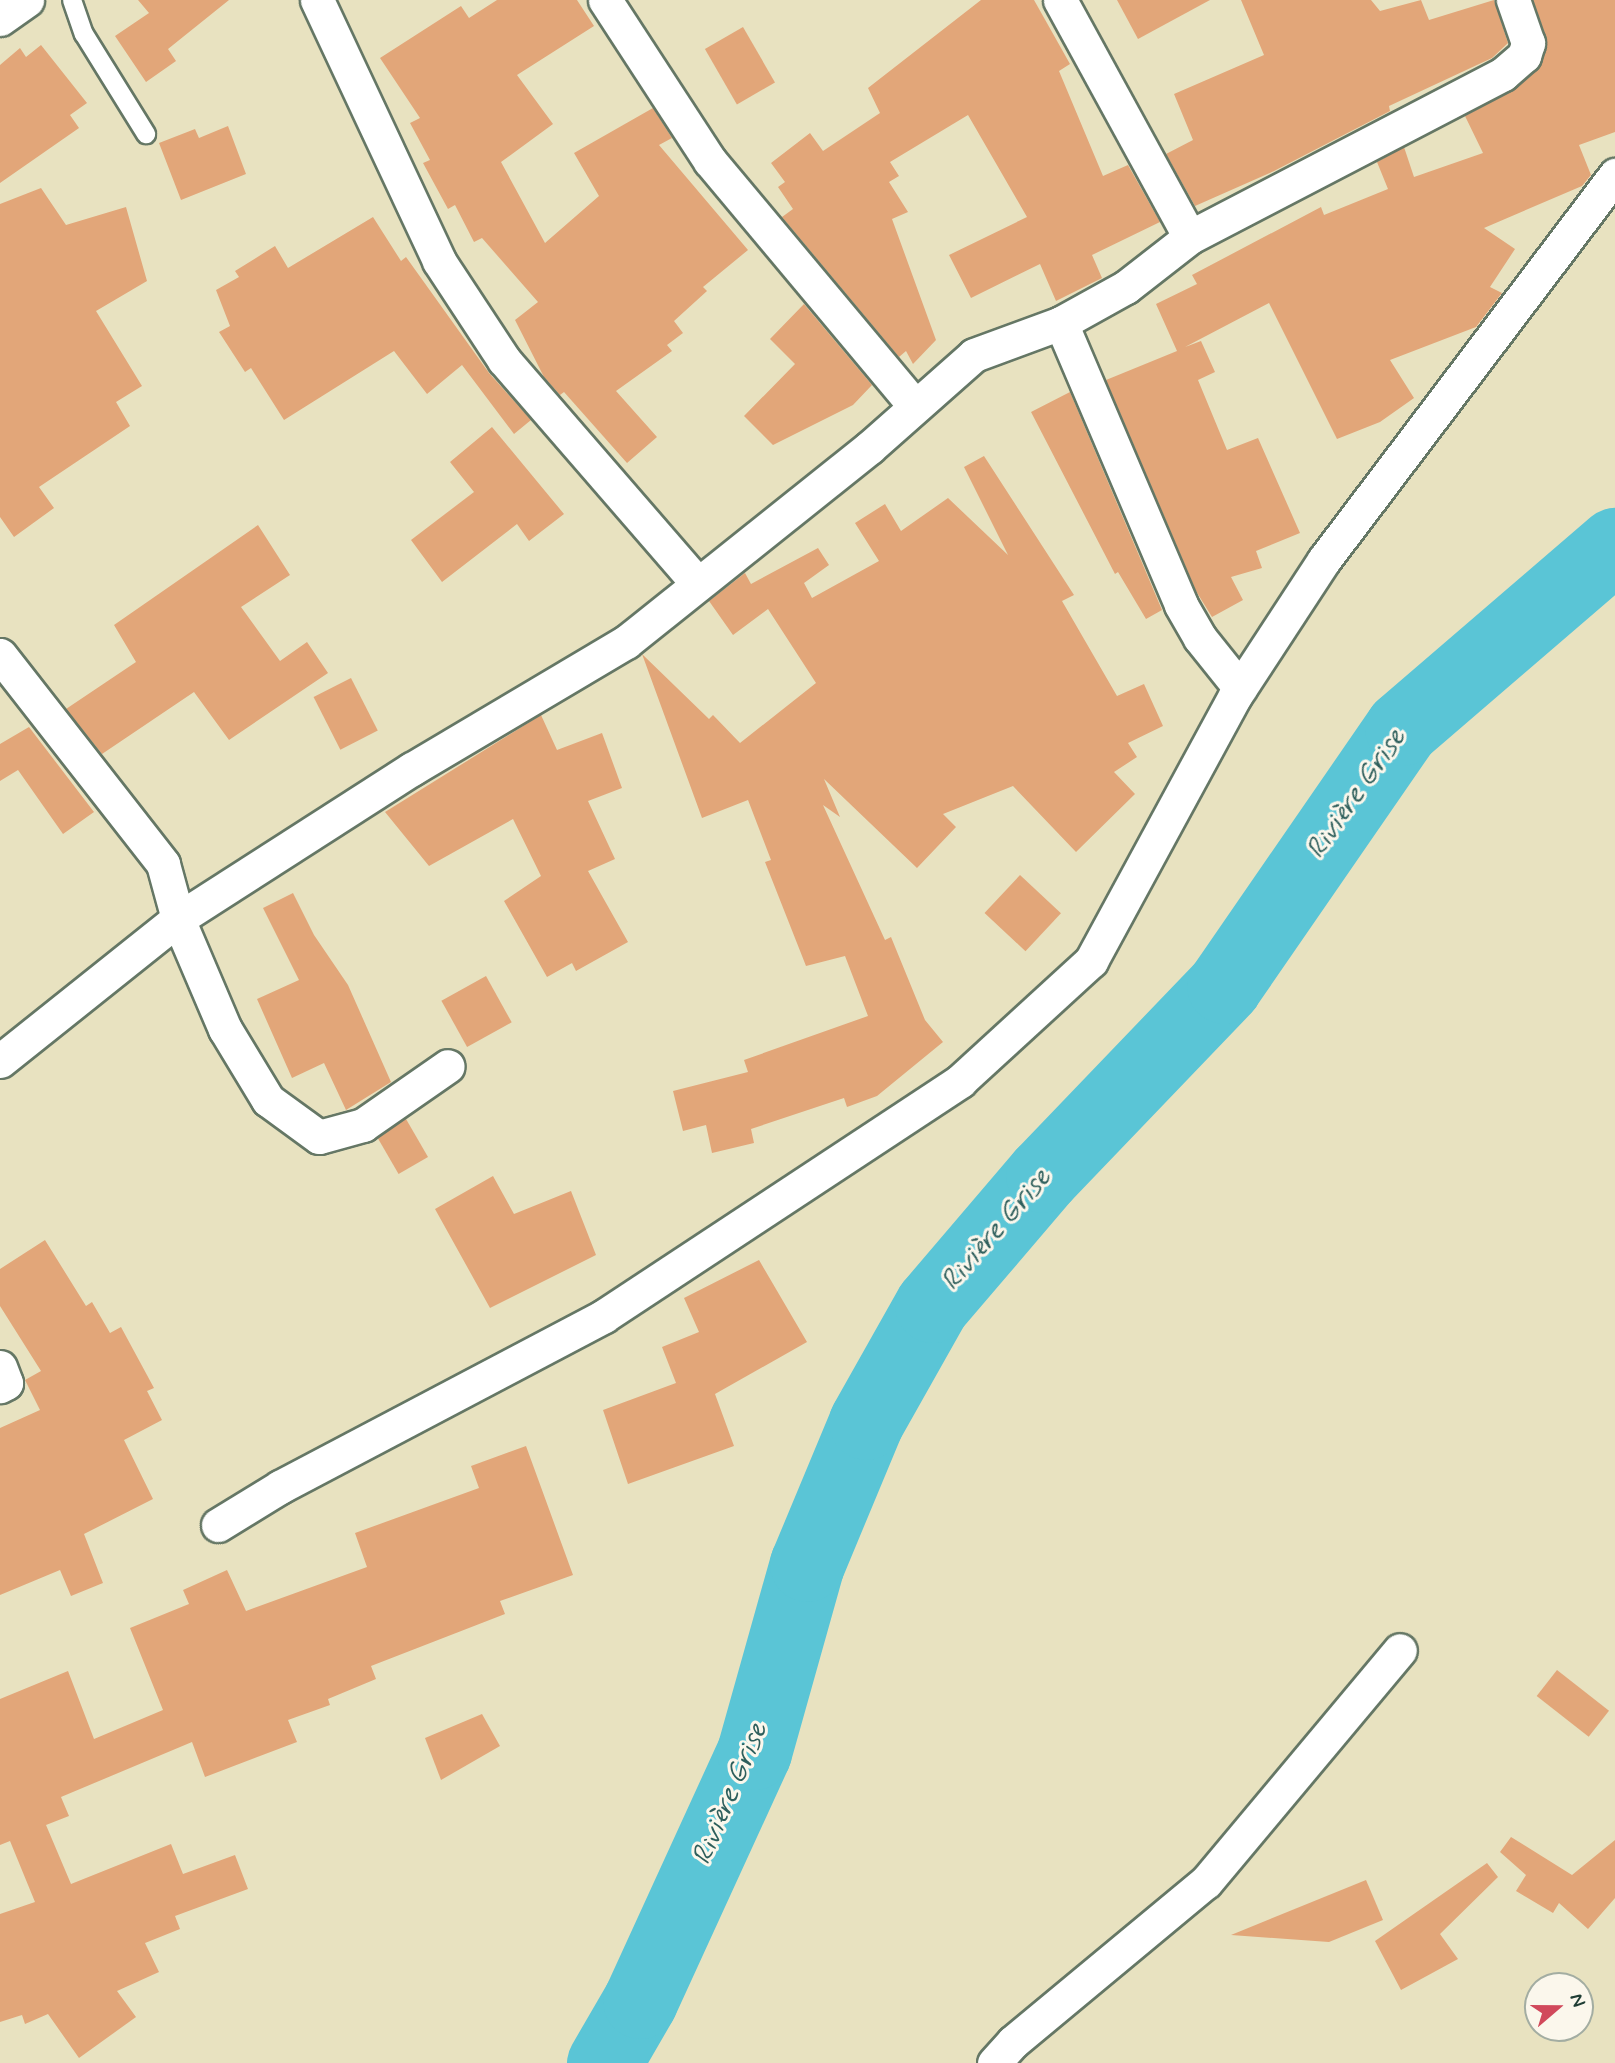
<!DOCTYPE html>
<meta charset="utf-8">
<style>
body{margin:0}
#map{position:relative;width:1615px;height:2063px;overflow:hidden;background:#e8e2c0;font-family:Mynerve,sans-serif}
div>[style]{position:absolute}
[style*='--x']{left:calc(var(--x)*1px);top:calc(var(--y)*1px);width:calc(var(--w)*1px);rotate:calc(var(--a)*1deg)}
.river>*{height:75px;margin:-37.5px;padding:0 37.5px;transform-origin:37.5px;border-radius:37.5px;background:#5ac5d6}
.building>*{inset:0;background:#e2a679;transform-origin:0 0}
.roads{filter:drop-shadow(2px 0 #657765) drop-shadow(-2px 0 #657765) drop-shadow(0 2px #657765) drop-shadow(0 -2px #657765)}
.service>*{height:18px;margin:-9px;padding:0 9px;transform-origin:9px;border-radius:9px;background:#fff}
.minor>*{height:33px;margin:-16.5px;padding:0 16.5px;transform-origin:16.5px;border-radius:16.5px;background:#fff}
span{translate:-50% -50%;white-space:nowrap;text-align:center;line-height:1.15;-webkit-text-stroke:6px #fbf7ec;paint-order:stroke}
.water-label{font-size:28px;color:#2e5f5c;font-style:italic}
.north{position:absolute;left:1524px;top:1972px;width:70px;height:70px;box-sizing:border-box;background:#fbf7ec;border:2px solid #a3ada2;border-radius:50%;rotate:70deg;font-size:19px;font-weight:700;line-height:28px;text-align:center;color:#1f3d34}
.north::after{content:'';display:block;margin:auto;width:24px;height:32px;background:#d1495b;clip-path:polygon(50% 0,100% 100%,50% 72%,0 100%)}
</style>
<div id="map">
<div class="river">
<div style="--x:604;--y:2063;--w:72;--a:-59.9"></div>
<div style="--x:640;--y:2001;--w:274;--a:-65.4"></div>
<div style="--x:754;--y:1752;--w:195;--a:-74.3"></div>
<div style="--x:807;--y:1564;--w:154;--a:-67.4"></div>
<div style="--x:866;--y:1422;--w:134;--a:-60.6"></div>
<div style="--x:932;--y:1305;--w:171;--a:-49.5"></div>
<div style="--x:1043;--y:1175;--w:262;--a:-46.2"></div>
<div style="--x:1224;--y:986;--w:313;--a:-55.4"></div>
<div style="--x:1402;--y:728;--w:281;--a:-40.7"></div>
</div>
<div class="building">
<div style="clip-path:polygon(138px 0,229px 0,168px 49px,176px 61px,146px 82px,115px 36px,149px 13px)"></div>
<div style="clip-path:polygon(497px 0,577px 0,594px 26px,517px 75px,553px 124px,501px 162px,545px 243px,599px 196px,574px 153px,653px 108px,672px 138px,659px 145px,748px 250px,703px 287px,707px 291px,674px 321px,683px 333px,667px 345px,672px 351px,616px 391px,657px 437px,627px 463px,564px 392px,560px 395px,544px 377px,515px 320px,538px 302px,482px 238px,474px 242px,455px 205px,448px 209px,423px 163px,430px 160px,410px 123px,420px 118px,380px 58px,461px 6px,469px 18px)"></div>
<div style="clip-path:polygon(981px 0,1034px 0,1070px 64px,1059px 71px,1103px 176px,1128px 165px,1160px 222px,1092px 255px,1102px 278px,1056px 301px,1040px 264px,971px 298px,949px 255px,1027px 217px,968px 115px,890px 162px,899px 176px,889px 182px,908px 212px,892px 219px,936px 340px,913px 364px,906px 351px,899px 357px,782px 217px,793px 209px,778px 187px,785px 182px,771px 163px,810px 133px,823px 151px,880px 113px,868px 88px)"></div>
<div style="clip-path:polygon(1117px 0,1210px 0,1138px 39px)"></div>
<div style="clip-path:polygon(1241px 0,1371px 0,1380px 11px,1421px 0,1429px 20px,1494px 0,1508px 43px,1492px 58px,1389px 106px,1390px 111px,1274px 171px,1195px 206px,1166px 154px,1193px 140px,1174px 94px,1264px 55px)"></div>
<div style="clip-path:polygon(1533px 0,1615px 0,1615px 132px,1579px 145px,1591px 175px,1582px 186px,1484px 228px,1515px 249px,1490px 287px,1502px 293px,1476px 327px,1390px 360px,1414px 398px,1380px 422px,1337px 439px,1269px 303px,1185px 347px,1201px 341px,1215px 372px,1198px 380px,1227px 450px,1258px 438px,1300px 533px,1256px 551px,1262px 568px,1231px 577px,1243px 600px,1212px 617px,1196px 591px,1106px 380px,1177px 351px,1156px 304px,1197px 284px,1192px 275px,1321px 207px,1324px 215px,1388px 189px,1377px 162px,1404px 147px,1414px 177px,1483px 153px,1465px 116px,1515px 89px,1542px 62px,1546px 37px)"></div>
<div style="left:743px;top:27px;width:64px;height:44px;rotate:60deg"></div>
<div style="clip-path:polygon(41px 45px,87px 103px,70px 115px,79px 128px,0 183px,0 65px,20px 48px,26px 57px)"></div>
<div style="clip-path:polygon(228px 126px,246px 174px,181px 200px,159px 143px,195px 129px,199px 138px)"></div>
<div style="clip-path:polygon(41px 188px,66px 225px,126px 207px,147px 281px,96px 311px,142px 386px,116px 402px,130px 426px,39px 487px,54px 508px,14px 537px,0 517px,0 204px)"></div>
<div style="clip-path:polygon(373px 217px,401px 261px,406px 257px,489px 373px,531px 420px,514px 434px,462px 365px,427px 394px,394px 351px,284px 420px,251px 368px,245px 372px,219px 332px,230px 326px,216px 290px,239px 277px,235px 271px,275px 246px,288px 268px)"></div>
<div style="clip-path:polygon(804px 304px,872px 385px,853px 405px,773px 445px,744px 416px,795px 364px,770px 339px)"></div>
<div style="clip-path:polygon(1070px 392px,1162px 610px,1146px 619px,1118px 572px,1115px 574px,1031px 412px)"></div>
<div style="clip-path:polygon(492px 427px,564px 514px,529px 541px,517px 524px,442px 582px,411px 540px,474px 492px,450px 462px)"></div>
<div style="clip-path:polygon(984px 456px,1074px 595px,1062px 601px,1117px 696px,1144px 684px,1163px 726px,1128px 743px,1137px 757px,1114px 772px,1135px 794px,1076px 852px,1013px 786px,943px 814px,956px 827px,917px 868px,824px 779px,840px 817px,823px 805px,885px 940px,891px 937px,925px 1020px,943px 1042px,877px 1096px,847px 1107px,844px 1098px,751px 1129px,754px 1143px,712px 1153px,706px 1125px,683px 1131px,673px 1091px,748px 1072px,744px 1060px,868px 1016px,845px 956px,806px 966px,765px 862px,771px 860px,748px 800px,702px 818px,642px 654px,709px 719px,713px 715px,740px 743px,816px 683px,768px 609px,733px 635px,709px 601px,745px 573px,751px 584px,818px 548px,829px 565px,804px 583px,812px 598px,879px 561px,855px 523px,885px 504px,901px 531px,948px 498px,1008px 555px,964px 467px)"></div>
<div style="clip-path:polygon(258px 525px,290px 575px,241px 607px,280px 661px,307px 642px,328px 673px,229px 740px,194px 692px,102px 754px,66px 709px,136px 662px,114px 625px)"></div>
<div style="left:351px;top:678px;width:59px;height:42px;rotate:63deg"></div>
<div style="clip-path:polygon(541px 715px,557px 750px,602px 733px,622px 788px,588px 801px,615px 859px,588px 871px,628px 942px,576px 971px,572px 963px,547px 977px,504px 901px,541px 876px,513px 819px,429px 866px,385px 812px)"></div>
<div style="clip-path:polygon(29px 727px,94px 812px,63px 834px,18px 770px,0 781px,0 744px)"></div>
<div style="left:1020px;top:875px;width:56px;height:52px;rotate:43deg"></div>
<div style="clip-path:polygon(293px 893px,314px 935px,348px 985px,391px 1082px,346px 1110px,324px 1063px,292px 1078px,257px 999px,299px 980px,263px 908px)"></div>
<div style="left:486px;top:976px;width:53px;height:51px;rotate:61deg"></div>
<div style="left:406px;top:1119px;width:44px;height:34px;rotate:60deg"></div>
<div style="clip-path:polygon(493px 1176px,514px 1214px,571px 1191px,596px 1255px,490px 1308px,435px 1209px)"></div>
<div style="clip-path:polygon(45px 1240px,86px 1306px,92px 1302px,110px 1333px,121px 1327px,154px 1388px,147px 1391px,162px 1420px,124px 1440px,153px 1499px,84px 1534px,103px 1583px,71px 1596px,60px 1570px,0 1595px,0 1428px,40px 1410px,25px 1380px,41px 1371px,0 1306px,0 1269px)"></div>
<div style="clip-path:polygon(759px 1260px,807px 1342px,715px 1394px,734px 1446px,628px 1484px,603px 1410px,676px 1383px,662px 1347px,699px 1332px,684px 1298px)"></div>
<div style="clip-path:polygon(526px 1446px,573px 1575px,500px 1601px,505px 1614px,371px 1666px,376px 1679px,328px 1699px,330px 1705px,288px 1720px,297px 1742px,205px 1777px,192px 1742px,61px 1797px,69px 1816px,46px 1825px,71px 1884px,171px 1844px,183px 1874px,235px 1855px,248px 1889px,175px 1916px,180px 1929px,145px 1943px,159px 1972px,117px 1991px,136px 2017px,79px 2058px,48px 2014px,25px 2024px,22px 2015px,0 2022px,0 1914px,35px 1902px,10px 1841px,0 1845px,0 1699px,68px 1671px,94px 1739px,163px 1710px,130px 1628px,189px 1604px,183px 1590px,227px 1570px,246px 1611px,367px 1567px,355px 1533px,479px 1488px,471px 1466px)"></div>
<div style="left:1557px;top:1670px;width:66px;height:33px;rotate:38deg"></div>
<div style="clip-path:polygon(482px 1714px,500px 1746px,441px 1780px,425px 1738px)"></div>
<div style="clip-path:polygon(1511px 1837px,1572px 1875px,1615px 1840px,1615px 1898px,1588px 1929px,1559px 1903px,1553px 1913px,1516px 1891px,1526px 1875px,1500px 1852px)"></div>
<div style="clip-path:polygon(1487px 1863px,1498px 1877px,1440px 1934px,1458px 1959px,1401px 1990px,1375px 1941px)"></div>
<div style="clip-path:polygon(1366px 1880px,1383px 1920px,1329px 1942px,1231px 1935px)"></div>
</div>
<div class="roads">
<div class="service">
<div style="--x:72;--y:0;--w:36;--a:71"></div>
<div style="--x:84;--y:34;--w:118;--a:58.2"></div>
</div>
<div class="minor">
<div style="--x:317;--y:0;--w:288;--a:64.9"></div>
<div style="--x:439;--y:261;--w:118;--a:56.7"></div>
<div style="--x:504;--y:360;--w:296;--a:49.1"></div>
<div style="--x:605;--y:0;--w:192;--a:56.9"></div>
<div style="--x:710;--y:161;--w:319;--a:50.1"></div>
<div style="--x:1060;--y:0;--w:270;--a:61.3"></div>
<div style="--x:0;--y:19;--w:33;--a:-35"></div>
<div style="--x:1061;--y:323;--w:306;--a:66.9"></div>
<div style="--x:1181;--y:605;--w:38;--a:60"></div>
<div style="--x:1200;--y:638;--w:64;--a:51.3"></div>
<div style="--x:0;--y:655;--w:265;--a:52"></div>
<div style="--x:163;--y:864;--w:57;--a:74.7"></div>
<div style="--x:178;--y:919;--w:120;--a:66.9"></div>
<div style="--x:225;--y:1029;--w:83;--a:58.8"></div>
<div style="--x:268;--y:1100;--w:63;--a:36"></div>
<div style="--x:319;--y:1137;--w:46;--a:-15.3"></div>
<div style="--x:363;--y:1125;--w:103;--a:-34.8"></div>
<div style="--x:0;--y:1061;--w:228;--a:-38.6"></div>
<div style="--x:178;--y:919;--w:278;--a:-32.7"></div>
<div style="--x:412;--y:769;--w:249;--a:-30.7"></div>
<div style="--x:626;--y:642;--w:311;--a:-38.6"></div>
<div style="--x:869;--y:448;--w:140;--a:-41.5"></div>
<div style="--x:974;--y:355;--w:93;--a:-20.2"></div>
<div style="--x:1061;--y:323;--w:74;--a:-29"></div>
<div style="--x:1126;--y:287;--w:81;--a:-38"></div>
<div style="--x:1190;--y:237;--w:353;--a:-27.5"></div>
<div style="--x:1503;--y:74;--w:28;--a:-41"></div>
<div style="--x:1524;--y:56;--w:14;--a:-73"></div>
<div style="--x:1528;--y:43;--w:46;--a:-109.2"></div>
<div style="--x:0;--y:1367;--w:17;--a:69"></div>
<div style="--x:6;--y:1383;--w:7;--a:153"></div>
<div style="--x:218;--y:1525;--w:73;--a:-31.5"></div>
<div style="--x:280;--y:1487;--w:366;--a:-27.8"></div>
<div style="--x:604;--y:1316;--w:427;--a:-33.4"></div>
<div style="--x:960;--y:1081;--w:178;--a:-42.5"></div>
<div style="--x:1091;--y:961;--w:302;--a:-61.5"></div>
<div style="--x:1235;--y:696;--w:163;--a:-56.8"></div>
<div style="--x:1324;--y:560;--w:483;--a:-52.9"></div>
<div style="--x:994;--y:2063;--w:28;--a:-48"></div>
<div style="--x:1013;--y:2042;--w:251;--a:-39.7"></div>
<div style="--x:1206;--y:1882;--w:302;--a:-50.1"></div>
</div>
</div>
<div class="water-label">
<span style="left:1357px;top:794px;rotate:-55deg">Rivière Grise</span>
<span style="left:997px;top:1230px;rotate:-49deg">Rivière Grise</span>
<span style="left:731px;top:1794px;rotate:-67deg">Rivière Grise</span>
</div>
<div class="north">N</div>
</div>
